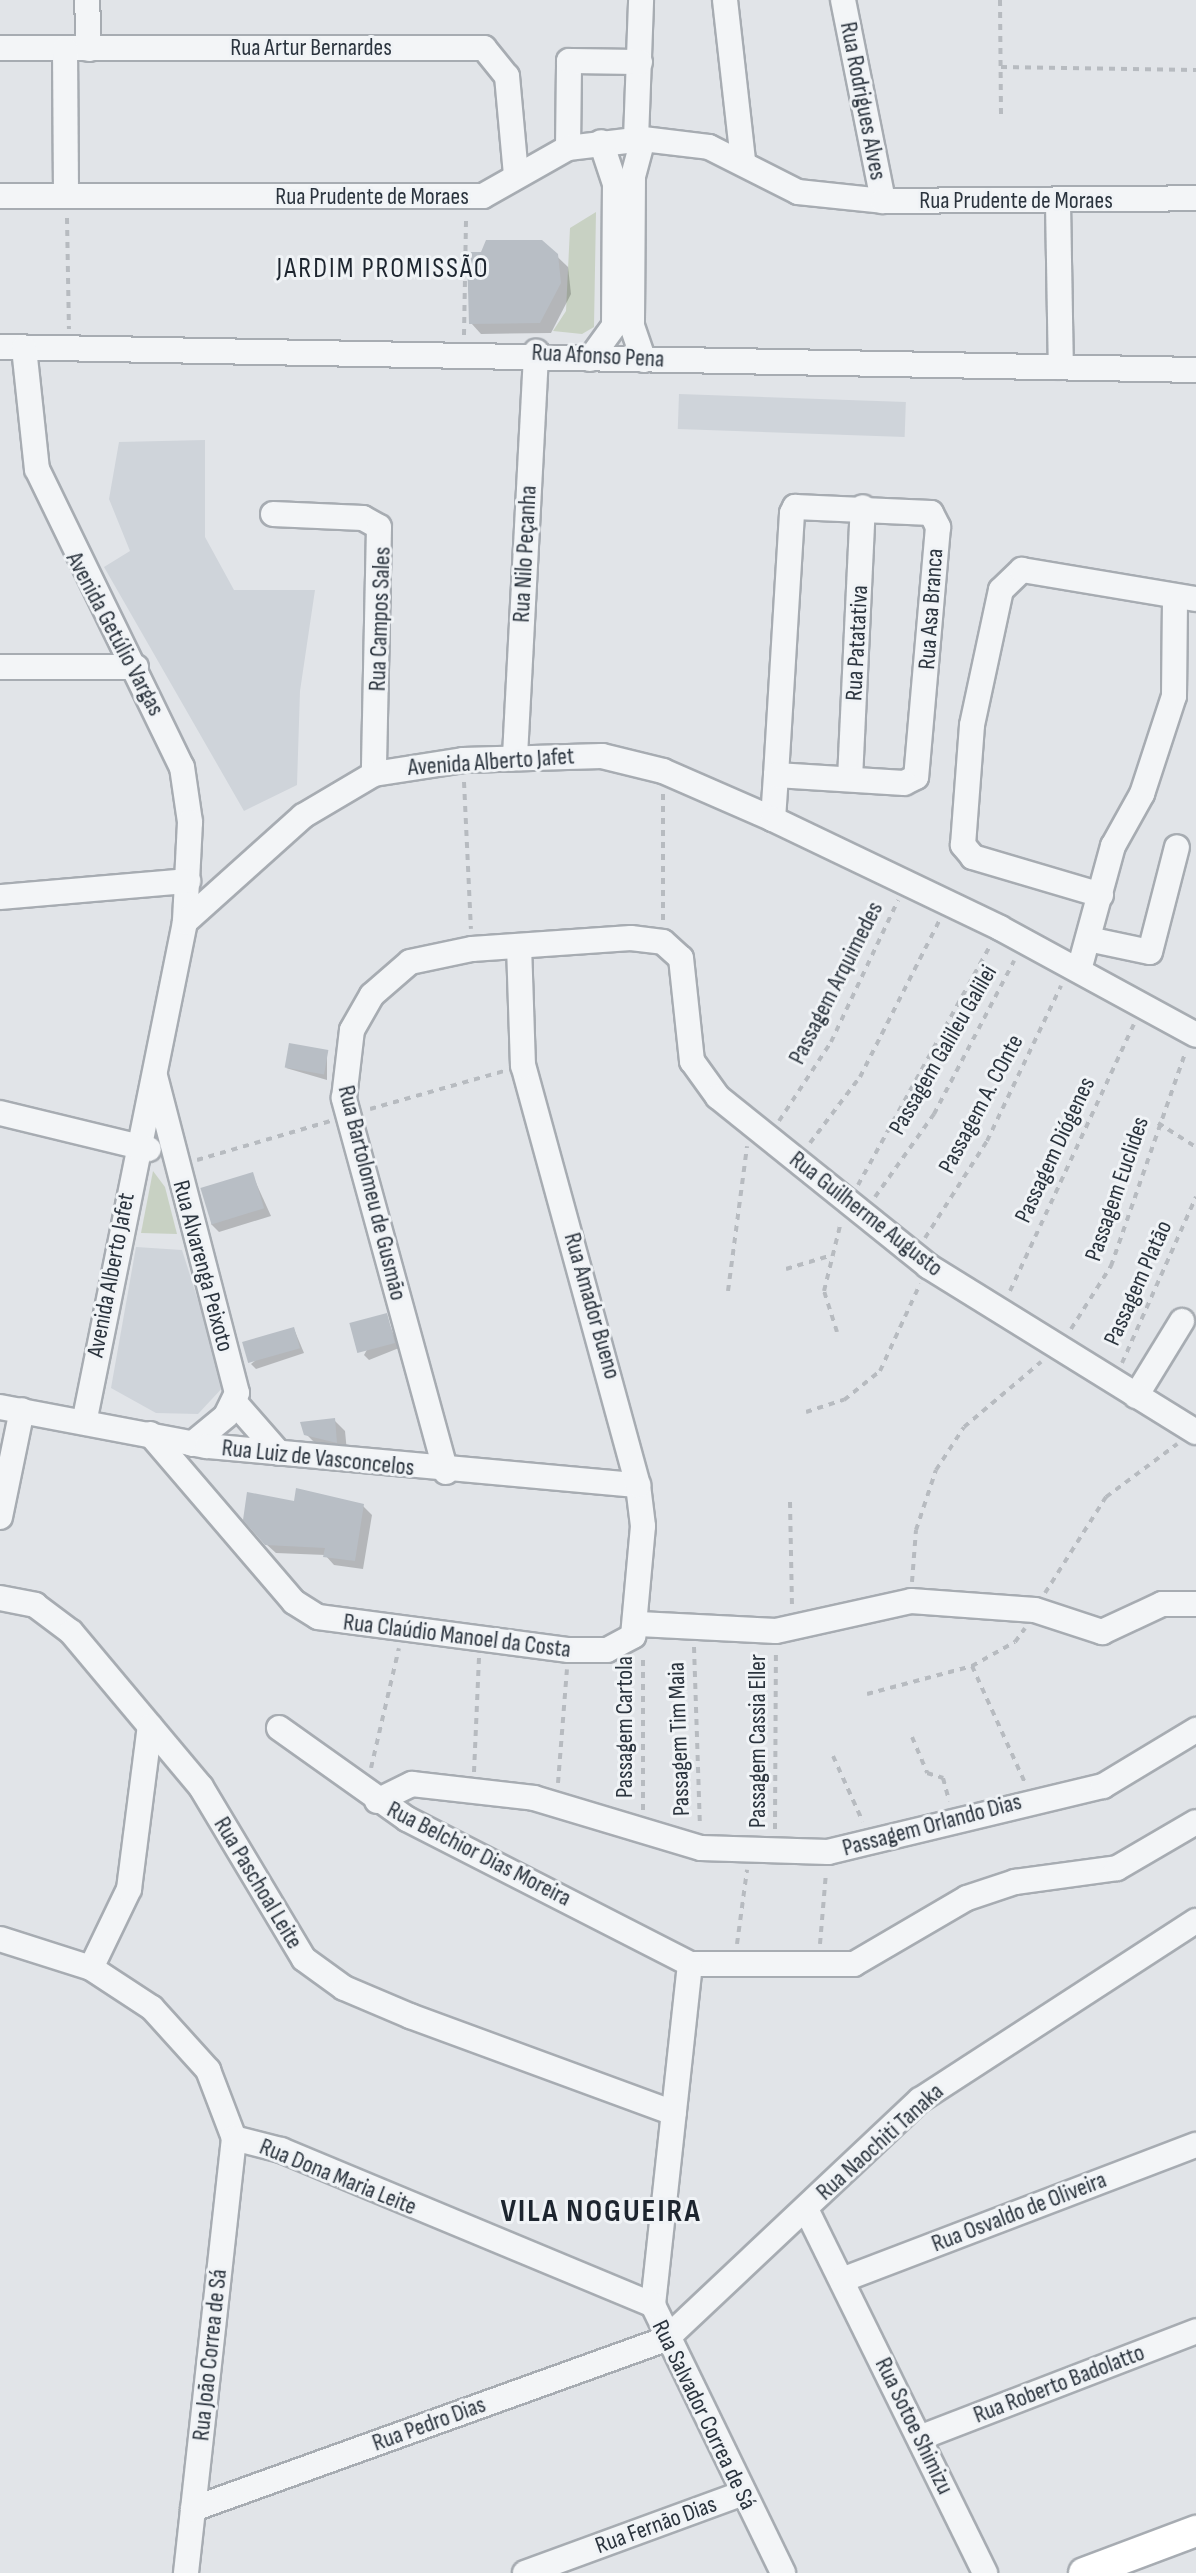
<!DOCTYPE html>
<meta charset="utf-8">
<style>
body{margin:0}
#map{position:relative;width:1196px;height:2573px;overflow:hidden;background:#e1e4e8;font-family:"Sofia Sans Condensed",sans-serif}
div>[style]{position:absolute}
[style*='--x']{left:calc(var(--x)*1px);top:calc(var(--y)*1px);width:calc(var(--w)*1px);rotate:calc(var(--a)*1deg)}
.built>*{inset:0;background:#cfd4da;transform-origin:0 0}
.green>*{inset:0;background:#c8d1c3}
.shadow>*{inset:0;background:#0003}
.building>*{inset:0;background:#b8bec5;transform-origin:0 0}
.path>*{height:4px;margin-top:-2px;transform-origin:0;background:repeating-linear-gradient(90deg,#b7bbc0 0 6px,transparent 0 12px)}
.roads{filter:drop-shadow(2px 0 #a7acb2) drop-shadow(-2px 0 #a7acb2) drop-shadow(0 2px #a7acb2) drop-shadow(0 -2px #a7acb2)}
.minor>*{height:24px;margin:-12px;padding:0 12px;transform-origin:12px;border-radius:12px;background:#f3f5f7}
.major>*{height:30px;margin:-15px;padding:0 15px;transform-origin:15px;border-radius:15px;background:#fff}
span{translate:-50% -50%;white-space:nowrap;text-align:center;line-height:1.15;-webkit-text-stroke:6px #f0f3f6;paint-order:stroke}
.street-label{font-size:24px;color:#2b343e}
.quarter-label{font-size:28px;color:#1d252f;letter-spacing:2px}
.district-label{font-size:32px;color:#1d252f;font-weight:700;letter-spacing:2px}
</style>
<div id="map">
<div class="built">
<div style="left:679px;top:394px;width:227px;height:35px;rotate:2deg"></div>
<div style="clip-path:polygon(205px 440px,205px 537px,234px 590px,315px 590px,300px 691px,297px 785px,244px 811px,104px 567px,130px 551px,109px 499px,119px 442px)"></div>
<div style="clip-path:polygon(136px 1247px,182px 1250px,225px 1385px,198px 1414px,156px 1413px,111px 1388px)"></div>
</div>
<div class="green">
<div style="clip-path:polygon(596px 212px,594px 327px,582px 334px,553px 331px,566px 311px,570px 228px)"></div>
<div style="clip-path:polygon(153px 1171px,165px 1187px,177px 1234px,141px 1233px)"></div>
</div>
<div class="shadow">
<div style="clip-path:polygon(542px 242px,568px 267px,571px 294px,551px 333px,481px 334px,471px 323px)"></div>
<div style="clip-path:polygon(327px 1052px,327px 1080px,286px 1068px)"></div>
<div style="clip-path:polygon(252px 1174px,271px 1216px,219px 1232px,211px 1224px)"></div>
<div style="clip-path:polygon(386px 1316px,399px 1348px,369px 1360px,364px 1355px)"></div>
<div style="clip-path:polygon(294px 1329px,304px 1353px,256px 1369px,251px 1364px)"></div>
<div style="clip-path:polygon(334px 1420px,345px 1431px,347px 1452px,317px 1445px,306px 1434px)"></div>
<div style="clip-path:polygon(296px 1503px,363px 1506px,372px 1515px,363px 1569px,334px 1565px,325px 1555px,276px 1553px,266px 1544px)"></div>
</div>
<div class="building">
<div style="clip-path:polygon(486px 240px,542px 240px,558px 254px,561px 283px,540px 323px,469px 324px,467px 252px,481px 252px)"></div>
<div style="left:289px;top:1043px;width:40px;height:25px;rotate:10deg"></div>
<div style="left:253px;top:1172px;width:38px;height:55px;rotate:73deg"></div>
<div style="left:387px;top:1313px;width:31px;height:39px;rotate:75deg"></div>
<div style="left:294px;top:1327px;width:22px;height:54px;rotate:74deg"></div>
<div style="clip-path:polygon(335px 1418px,337px 1443px,304px 1435px,300px 1422px)"></div>
<div style="clip-path:polygon(296px 1488px,364px 1504px,355px 1561px,323px 1557px,325px 1548px,265px 1545px,243px 1520px,247px 1492px,294px 1501px)"></div>
</div>
<div class="path">
<div style="--x:1000;--y:0;--w:115;--a:89.5"></div>
<div style="--x:1001;--y:67;--w:195;--a:0.9"></div>
<div style="--x:67;--y:218;--w:111;--a:89"></div>
<div style="--x:464;--y:335;--w:119;--a:-89"></div>
<div style="--x:464;--y:782;--w:147;--a:87.3"></div>
<div style="--x:663;--y:920;--w:127;--a:-90"></div>
<div style="--x:370;--y:1109;--w:139;--a:-15.8"></div>
<div style="--x:779;--y:1121;--w:95;--a:-56.6"></div>
<div style="--x:831;--y:1042;--w:157;--a:-64.7"></div>
<div style="--x:1158;--y:1123;--w:45;--a:32.3"></div>
<div style="--x:810;--y:1143;--w:83;--a:-52.9"></div>
<div style="--x:860;--y:1077;--w:177;--a:-63.1"></div>
<div style="--x:197;--y:1160;--w:139;--a:-16.3"></div>
<div style="--x:858;--y:1185;--w:275;--a:-61.1"></div>
<div style="--x:875;--y:1197;--w:102;--a:-54.6"></div>
<div style="--x:934;--y:1114;--w:173;--a:-62.4"></div>
<div style="--x:925;--y:1238;--w:115;--a:-57.4"></div>
<div style="--x:987;--y:1141;--w:172;--a:-64.5"></div>
<div style="--x:786;--y:1269;--w:45;--a:-16.8"></div>
<div style="--x:728;--y:1291;--w:146;--a:-82.5"></div>
<div style="--x:1010;--y:1291;--w:294;--a:-65.1"></div>
<div style="--x:1071;--y:1329;--w:75;--a:-57.6"></div>
<div style="--x:1111;--y:1266;--w:225;--a:-70.8"></div>
<div style="--x:837;--y:1332;--w:43;--a:-107.6"></div>
<div style="--x:824;--y:1291;--w:71;--a:-76.2"></div>
<div style="--x:1122;--y:1363;--w:182;--a:-66"></div>
<div style="--x:806;--y:1412;--w:40;--a:-18"></div>
<div style="--x:844;--y:1400;--w:46;--a:-38.9"></div>
<div style="--x:880;--y:1371;--w:96;--a:-65.3"></div>
<div style="--x:790;--y:1502;--w:106;--a:88.9"></div>
<div style="--x:912;--y:1582;--w:52;--a:-85.6"></div>
<div style="--x:916;--y:1530;--w:63;--a:-71.6"></div>
<div style="--x:936;--y:1470;--w:51;--a:-56.9"></div>
<div style="--x:964;--y:1427;--w:101;--a:-40.2"></div>
<div style="--x:1045;--y:1593;--w:114;--a:-57.6"></div>
<div style="--x:1106;--y:1497;--w:89;--a:-36.7"></div>
<div style="--x:694;--y:1647;--w:179;--a:88.1"></div>
<div style="--x:972;--y:1666;--w:131;--a:65.6"></div>
<div style="--x:867;--y:1694;--w:109;--a:-14.9"></div>
<div style="--x:972;--y:1666;--w:49;--a:-29.2"></div>
<div style="--x:1015;--y:1642;--w:17;--a:-54"></div>
<div style="--x:912;--y:1737;--w:39;--a:67"></div>
<div style="--x:927;--y:1773;--w:17;--a:17"></div>
<div style="--x:943;--y:1778;--w:24;--a:75"></div>
<div style="--x:833;--y:1756;--w:72;--a:65.6"></div>
<div style="--x:371;--y:1768;--w:123;--a:-76.9"></div>
<div style="--x:474;--y:1772;--w:115;--a:-87.5"></div>
<div style="--x:558;--y:1783;--w:114;--a:-85.5"></div>
<div style="--x:643;--y:1810;--w:155;--a:-90"></div>
<div style="--x:775;--y:1829;--w:179;--a:-89.7"></div>
<div style="--x:737;--y:1944;--w:75;--a:-82.3"></div>
<div style="--x:820;--y:1944;--w:71;--a:-85.2"></div>
</div>
<div class="roads">
<div class="minor">
<div style="--x:87;--y:0;--w:49;--a:87.7"></div>
<div style="--x:725;--y:0;--w:161;--a:83.6"></div>
<div style="--x:843;--y:0;--w:205;--a:78.7"></div>
<div style="--x:0;--y:48;--w:484;--a:0"></div>
<div style="--x:484;--y:48;--w:36;--a:51"></div>
<div style="--x:507;--y:76;--w:98;--a:84.8"></div>
<div style="--x:65;--y:49;--w:147;--a:89.6"></div>
<div style="--x:636;--y:139;--w:139;--a:-87.9"></div>
<div style="--x:643;--y:139;--w:38;--a:105"></div>
<div style="--x:633;--y:176;--w:150;--a:90.4"></div>
<div style="--x:632;--y:326;--w:36;--a:71"></div>
<div style="--x:568;--y:148;--w:87;--a:-89.3"></div>
<div style="--x:569;--y:61;--w:71;--a:0.8"></div>
<div style="--x:0;--y:196;--w:483;--a:0"></div>
<div style="--x:483;--y:196;--w:98;--a:-29.5"></div>
<div style="--x:568;--y:148;--w:76;--a:-6.8"></div>
<div style="--x:643;--y:139;--w:66;--a:6.9"></div>
<div style="--x:709;--y:147;--w:100;--a:26.8"></div>
<div style="--x:798;--y:192;--w:85;--a:6"></div>
<div style="--x:883;--y:201;--w:313;--a:-0.5"></div>
<div style="--x:1058;--y:203;--w:164;--a:89"></div>
<div style="--x:0;--y:347;--w:1196;--a:1.1"></div>
<div style="--x:24;--y:348;--w:122;--a:83.9"></div>
<div style="--x:37;--y:469;--w:331;--a:64.1"></div>
<div style="--x:182;--y:767;--w:56;--a:81.7"></div>
<div style="--x:190;--y:822;--w:100;--a:92.9"></div>
<div style="--x:185;--y:922;--w:506;--a:101.4"></div>
<div style="--x:590;--y:359;--w:41;--a:-54"></div>
<div style="--x:614;--y:326;--w:142;--a:-89.6"></div>
<div style="--x:615;--y:184;--w:44;--a:-108.4"></div>
<div style="--x:273;--y:514;--w:90;--a:2.5"></div>
<div style="--x:363;--y:518;--w:18;--a:29"></div>
<div style="--x:379;--y:527;--w:247;--a:91.2"></div>
<div style="--x:0;--y:667;--w:136;--a:0"></div>
<div style="--x:515;--y:756;--w:405;--a:-87"></div>
<div style="--x:850;--y:779;--w:272;--a:-87.3"></div>
<div style="--x:773;--y:819;--w:44;--a:-86.1"></div>
<div style="--x:776;--y:775;--w:262;--a:-86.5"></div>
<div style="--x:792;--y:513;--w:7;--a:-63"></div>
<div style="--x:795;--y:507;--w:136;--a:2.5"></div>
<div style="--x:931;--y:513;--w:16;--a:63"></div>
<div style="--x:938;--y:527;--w:251;--a:95"></div>
<div style="--x:916;--y:777;--w:13;--a:153"></div>
<div style="--x:904;--y:783;--w:128;--a:-176.4"></div>
<div style="--x:1101;--y:895;--w:134;--a:-163.5"></div>
<div style="--x:973;--y:857;--w:16;--a:-130"></div>
<div style="--x:963;--y:845;--w:120;--a:-85.7"></div>
<div style="--x:972;--y:725;--w:138;--a:-77.9"></div>
<div style="--x:1001;--y:590;--w:29;--a:-44"></div>
<div style="--x:1022;--y:570;--w:176;--a:9.5"></div>
<div style="--x:0;--y:897;--w:189;--a:-4.9"></div>
<div style="--x:185;--y:922;--w:159;--a:-41.9"></div>
<div style="--x:303;--y:816;--w:82;--a:-30.6"></div>
<div style="--x:374;--y:774;--w:90;--a:-8.9"></div>
<div style="--x:463;--y:760;--w:139;--a:-1.6"></div>
<div style="--x:602;--y:756;--w:63;--a:13.8"></div>
<div style="--x:663;--y:771;--w:120;--a:23.6"></div>
<div style="--x:773;--y:819;--w:252;--a:25.6"></div>
<div style="--x:1000;--y:928;--w:223;--a:28.6"></div>
<div style="--x:1088;--y:939;--w:63;--a:11.8"></div>
<div style="--x:1150;--y:952;--w:108;--a:-75.6"></div>
<div style="--x:1079;--y:970;--w:129;--a:-74.7"></div>
<div style="--x:1113;--y:846;--w:60;--a:-60.9"></div>
<div style="--x:1142;--y:794;--w:103;--a:-71.9"></div>
<div style="--x:1174;--y:696;--w:99;--a:-89.4"></div>
<div style="--x:155;--y:1076;--w:327;--a:75.5"></div>
<div style="--x:237;--y:1393;--w:25;--a:116"></div>
<div style="--x:226;--y:1416;--w:44;--a:140.5"></div>
<div style="--x:0;--y:1113;--w:153;--a:13.6"></div>
<div style="--x:1136;--y:1396;--w:88;--a:-58.5"></div>
<div style="--x:236;--y:1404;--w:65;--a:48.7"></div>
<div style="--x:0;--y:1407;--w:211;--a:10.7"></div>
<div style="--x:207;--y:1446;--w:433;--a:5.2"></div>
<div style="--x:150;--y:1434;--w:221;--a:49.4"></div>
<div style="--x:294;--y:1602;--w:28;--a:32"></div>
<div style="--x:318;--y:1617;--w:253;--a:7.5"></div>
<div style="--x:569;--y:1650;--w:38;--a:0"></div>
<div style="--x:607;--y:1650;--w:30;--a:-28"></div>
<div style="--x:633;--y:1636;--w:110;--a:-84.8"></div>
<div style="--x:643;--y:1526;--w:41;--a:-97"></div>
<div style="--x:638;--y:1485;--w:434;--a:-105.3"></div>
<div style="--x:523;--y:1066;--w:119;--a:-91.9"></div>
<div style="--x:446;--y:1472;--w:388;--a:-105.3"></div>
<div style="--x:344;--y:1098;--w:68;--a:-83.3"></div>
<div style="--x:352;--y:1030;--w:40;--a:-60.3"></div>
<div style="--x:372;--y:995;--w:50;--a:-41"></div>
<div style="--x:410;--y:962;--w:63;--a:-11.8"></div>
<div style="--x:472;--y:949;--w:159;--a:-4"></div>
<div style="--x:631;--y:938;--w:32;--a:7"></div>
<div style="--x:663;--y:942;--w:24;--a:42"></div>
<div style="--x:681;--y:958;--w:104;--a:83.9"></div>
<div style="--x:692;--y:1061;--w:44;--a:54.2"></div>
<div style="--x:718;--y:1097;--w:270;--a:38.8"></div>
<div style="--x:928;--y:1266;--w:315;--a:31.8"></div>
<div style="--x:0;--y:1517;--w:109;--a:-78.4"></div>
<div style="--x:0;--y:1598;--w:36;--a:11"></div>
<div style="--x:35;--y:1605;--w:45;--a:36.9"></div>
<div style="--x:71;--y:1632;--w:202;--a:50"></div>
<div style="--x:201;--y:1787;--w:200;--a:59.1"></div>
<div style="--x:304;--y:1959;--w:49;--a:35.9"></div>
<div style="--x:344;--y:1988;--w:72;--a:23"></div>
<div style="--x:410;--y:2016;--w:281;--a:20.2"></div>
<div style="--x:639;--y:1624;--w:137;--a:2.9"></div>
<div style="--x:776;--y:1631;--w:138;--a:-12.5"></div>
<div style="--x:911;--y:1601;--w:124;--a:4.2"></div>
<div style="--x:1035;--y:1610;--w:71;--a:18.2"></div>
<div style="--x:1102;--y:1632;--w:66;--a:-25"></div>
<div style="--x:1162;--y:1604;--w:34;--a:0"></div>
<div style="--x:279;--y:1728;--w:157;--a:35.4"></div>
<div style="--x:407;--y:1819;--w:318;--a:27.1"></div>
<div style="--x:690;--y:1964;--w:164;--a:0"></div>
<div style="--x:854;--y:1964;--w:131;--a:-30.3"></div>
<div style="--x:967;--y:1898;--w:51;--a:-18.4"></div>
<div style="--x:1015;--y:1882;--w:103;--a:-7.8"></div>
<div style="--x:1117;--y:1868;--w:91;--a:-30.2"></div>
<div style="--x:377;--y:1801;--w:39;--a:-26"></div>
<div style="--x:412;--y:1784;--w:123;--a:6.5"></div>
<div style="--x:534;--y:1798;--w:174;--a:16.7"></div>
<div style="--x:701;--y:1848;--w:127;--a:1.8"></div>
<div style="--x:828;--y:1852;--w:283;--a:-13.5"></div>
<div style="--x:1103;--y:1786;--w:109;--a:-31.1"></div>
<div style="--x:0;--y:1939;--w:96;--a:17.7"></div>
<div style="--x:91;--y:1968;--w:73;--a:33.3"></div>
<div style="--x:152;--y:2008;--w:84;--a:47.9"></div>
<div style="--x:208;--y:2070;--w:73;--a:69.1"></div>
<div style="--x:234;--y:2138;--w:438;--a:96.3"></div>
<div style="--x:690;--y:1964;--w:343;--a:96.2"></div>
<div style="--x:653;--y:2305;--w:298;--a:64.1"></div>
<div style="--x:91;--y:1968;--w:88;--a:-64.3"></div>
<div style="--x:129;--y:1889;--w:164;--a:-82.7"></div>
<div style="--x:234;--y:2138;--w:49;--a:14.3"></div>
<div style="--x:281;--y:2150;--w:403;--a:22.6"></div>
<div style="--x:806;--y:2209;--w:406;--a:63.8"></div>
<div style="--x:842;--y:2280;--w:379;--a:-20.9"></div>
<div style="--x:922;--y:2437;--w:294;--a:-21.1"></div>
<div style="--x:193;--y:2509;--w:503;--a:-19.77"></div>
<div style="--x:666;--y:2339;--w:349;--a:-43.3"></div>
<div style="--x:920;--y:2100;--w:329;--a:-33"></div>
<div style="--x:525;--y:2573;--w:230;--a:-20.1"></div>
</div>
<div class="major">
<div style="--x:1084;--y:2573;--w:120;--a:-20.6"></div>
</div>
</div>
<div class="street-label">
<span style="left:311px;top:48px">Rua Artur Bernardes</span>
<span style="left:863px;top:101px;rotate:79deg">Rua Rodrigues Alves</span>
<span style="left:372px;top:197px">Rua Prudente de Moraes</span>
<span style="left:1016px;top:201px">Rua Prudente de Moraes</span>
<span style="left:598px;top:356px;rotate:3deg">Rua Afonso Pena</span>
<span style="left:525px;top:554px;rotate:-87deg">Rua Nilo Peçanha</span>
<span style="left:931px;top:609px;rotate:-86deg">Rua Asa Branca</span>
<span style="left:380px;top:619px;rotate:-88deg">Rua Campos Sales</span>
<span style="left:115px;top:634px;rotate:62deg">Avenida Getúlio Vargas</span>
<span style="left:857px;top:643px;rotate:-87deg">Rua Patatativa</span>
<span style="left:491px;top:762px;rotate:-4deg">Avenida Alberto Jafet</span>
<span style="left:836px;top:983px;rotate:-63deg">Passagem Arquimedes</span>
<span style="left:943px;top:1050px;rotate:-60deg">Passagem Galileu Galilei</span>
<span style="left:981px;top:1104px;rotate:-62deg">Passagem A. COnte</span>
<span style="left:1055px;top:1150px;rotate:-65deg">Passagem Diógenes</span>
<span style="left:1117px;top:1189px;rotate:-71deg">Passagem Euclides</span>
<span style="left:372px;top:1193px;rotate:76deg">Rua Bartolomeu de Gusmão</span>
<span style="left:866px;top:1214px;rotate:38deg">Rua Guilherme Augusto</span>
<span style="left:203px;top:1266px;rotate:75deg">Rua Alvarenga Peixoto</span>
<span style="left:111px;top:1275px;rotate:-79deg">Avenida Alberto Jafet</span>
<span style="left:1138px;top:1283px;rotate:-66deg">Passagem Platão</span>
<span style="left:592px;top:1306px;rotate:74deg">Rua Amador Bueno</span>
<span style="left:318px;top:1458px;rotate:6deg">Rua Luiz de Vasconcelos</span>
<span style="left:457px;top:1636px;rotate:7deg">Rua Claúdio Manoel da Costa</span>
<span style="left:625px;top:1727px;rotate:-90deg">Passagem Cartola</span>
<span style="left:679px;top:1739px;rotate:-92deg">Passagem Tim Maia</span>
<span style="left:758px;top:1741px;rotate:-90deg">Passagem Cassia Eller</span>
<span style="left:932px;top:1825px;rotate:-15deg">Passagem Orlando Dias</span>
<span style="left:479px;top:1854px;rotate:27deg">Rua Belchior Dias Moreira</span>
<span style="left:258px;top:1883px;rotate:59deg">Rua Paschoal Leite</span>
<span style="left:880px;top:2142px;rotate:-42deg">Rua Naochiti Tanaka</span>
<span style="left:338px;top:2177px;rotate:22deg">Rua Dona Maria Leite</span>
<span style="left:1019px;top:2212px;rotate:-21deg">Rua Osvaldo de Oliveira</span>
<span style="left:210px;top:2355px;rotate:-84deg">Rua João Correa de Sá</span>
<span style="left:1059px;top:2384px;rotate:-21deg">Rua Roberto Badolatto</span>
<span style="left:704px;top:2415px;rotate:64deg">Rua Salvador Correa de Sá</span>
<span style="left:429px;top:2424px;rotate:-20deg">Rua Pedro Dias</span>
<span style="left:914px;top:2426px;rotate:64deg">Rua Sotoe Shimizu</span>
<span style="left:656px;top:2525px;rotate:-20deg">Rua Fernão Dias</span>
</div>
<div class="quarter-label">
<span style="left:383px;top:269px">JARDIM PROMISSÃO</span>
</div>
<div class="district-label">
<span style="left:601px;top:2212px">VILA NOGUEIRA</span>
</div>
</div>
